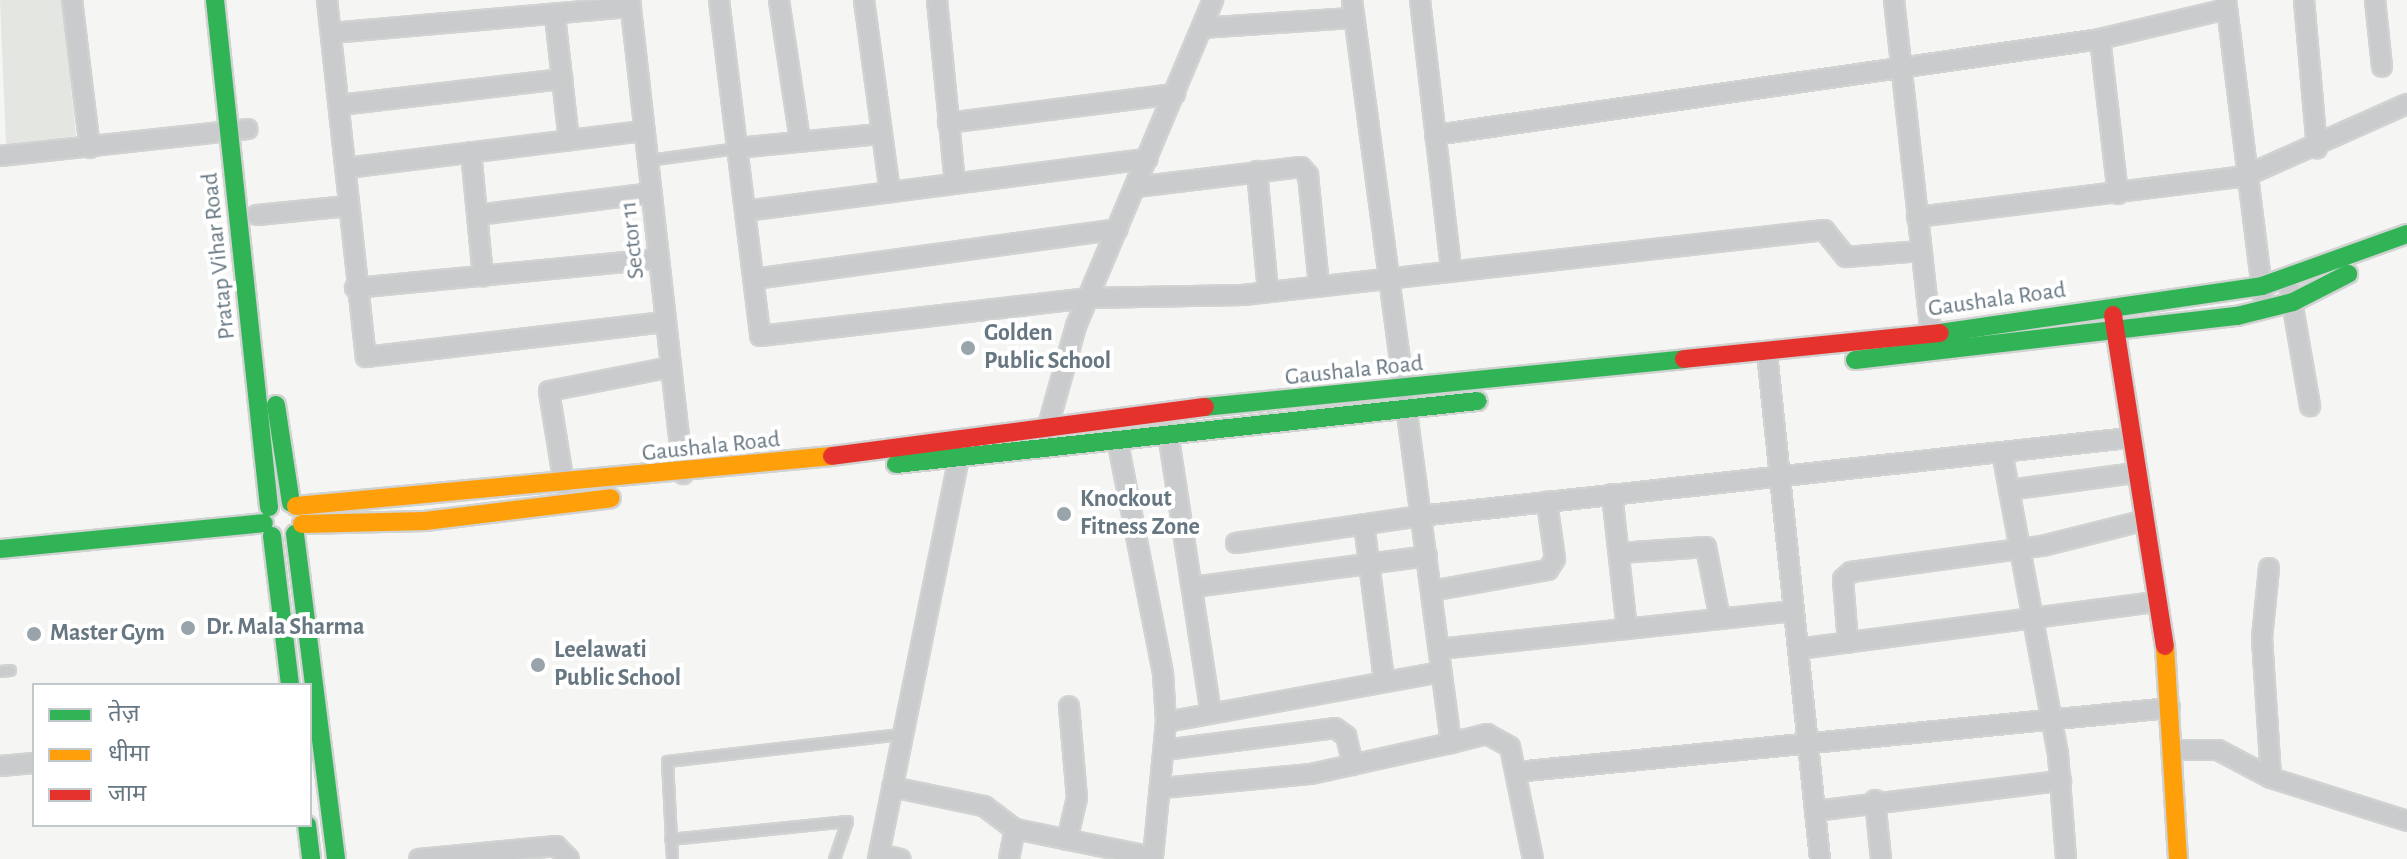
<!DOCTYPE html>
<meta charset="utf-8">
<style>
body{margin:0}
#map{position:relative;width:2407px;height:859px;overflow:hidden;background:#f5f5f4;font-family:"Alegreya Sans","Noto Sans Devanagari",sans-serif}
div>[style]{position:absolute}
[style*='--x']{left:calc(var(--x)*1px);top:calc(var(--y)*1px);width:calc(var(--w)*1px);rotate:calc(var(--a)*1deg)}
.green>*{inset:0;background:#e4e7e1}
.roads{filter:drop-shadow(2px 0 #d1d2d2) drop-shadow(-2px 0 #d1d2d2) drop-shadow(0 2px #d1d2d2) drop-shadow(0 -2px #d1d2d2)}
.lane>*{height:9px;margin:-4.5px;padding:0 4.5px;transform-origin:4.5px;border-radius:4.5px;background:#cacbcc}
.street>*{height:18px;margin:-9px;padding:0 9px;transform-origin:9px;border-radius:9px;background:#cacbcc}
.fast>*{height:18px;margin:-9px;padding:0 9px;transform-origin:9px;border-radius:9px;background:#30b455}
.slow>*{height:18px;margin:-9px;padding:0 9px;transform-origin:9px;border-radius:9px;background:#ff9f0a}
.jam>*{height:18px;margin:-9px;padding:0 9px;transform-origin:9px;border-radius:9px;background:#e5322d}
.dots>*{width:22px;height:22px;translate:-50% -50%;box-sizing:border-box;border:4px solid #fff;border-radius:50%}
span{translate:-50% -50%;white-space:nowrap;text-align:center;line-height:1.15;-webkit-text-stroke:8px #fff;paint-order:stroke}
.street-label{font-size:24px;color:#677782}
.poi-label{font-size:24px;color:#677782;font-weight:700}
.left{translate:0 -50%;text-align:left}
.legend{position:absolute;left:32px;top:683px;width:280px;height:144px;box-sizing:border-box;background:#fff;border:2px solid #c2c9cd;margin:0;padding:10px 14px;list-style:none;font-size:24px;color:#677782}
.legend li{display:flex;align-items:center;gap:16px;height:40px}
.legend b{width:40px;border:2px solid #c2c9cd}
</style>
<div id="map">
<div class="green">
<div style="clip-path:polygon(0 0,62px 0,76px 136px,6px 144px)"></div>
</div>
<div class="roads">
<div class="lane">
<div style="--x:648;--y:160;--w:90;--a:-7.7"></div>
<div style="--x:0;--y:671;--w:10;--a:-6"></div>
<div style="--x:670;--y:839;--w:178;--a:-5.8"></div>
<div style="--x:847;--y:821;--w:40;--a:108.9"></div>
<div style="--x:672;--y:859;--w:98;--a:-92.9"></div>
<div style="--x:667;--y:761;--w:237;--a:-6.6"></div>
</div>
<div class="street">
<div style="--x:72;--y:0;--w:149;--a:83.1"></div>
<div style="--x:327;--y:0;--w:359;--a:83.8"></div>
<div style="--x:366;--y:357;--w:302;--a:-6.7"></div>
<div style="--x:630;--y:0;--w:477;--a:83.6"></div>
<div style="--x:719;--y:0;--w:338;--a:83"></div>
<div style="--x:760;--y:336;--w:330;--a:-6.6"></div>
<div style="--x:1088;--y:298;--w:155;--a:-1.1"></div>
<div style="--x:1243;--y:295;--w:585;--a:-6.38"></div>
<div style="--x:1824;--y:230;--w:35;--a:51"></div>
<div style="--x:1846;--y:257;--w:75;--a:-4.6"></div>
<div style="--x:779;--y:0;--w:143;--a:81.5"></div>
<div style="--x:864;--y:0;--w:194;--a:82.3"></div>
<div style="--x:937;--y:0;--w:185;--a:84.4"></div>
<div style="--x:1352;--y:0;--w:750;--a:82.41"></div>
<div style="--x:1451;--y:743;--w:37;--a:-14"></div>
<div style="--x:1487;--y:734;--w:26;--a:29"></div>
<div style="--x:1510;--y:747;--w:114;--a:78.4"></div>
<div style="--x:1420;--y:0;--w:271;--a:83.4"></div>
<div style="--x:1894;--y:0;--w:345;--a:83.7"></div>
<div style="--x:2226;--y:0;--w:297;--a:82.9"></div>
<div style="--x:2304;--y:0;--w:149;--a:85"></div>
<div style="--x:2375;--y:0;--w:67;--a:84"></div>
<div style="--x:555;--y:16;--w:125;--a:83.6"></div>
<div style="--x:1202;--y:28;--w:152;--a:-3.8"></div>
<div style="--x:332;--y:33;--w:300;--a:-5"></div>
<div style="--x:2100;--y:39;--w:156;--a:83.4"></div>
<div style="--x:340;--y:105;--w:224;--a:-6.7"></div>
<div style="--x:948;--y:123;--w:229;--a:-7.3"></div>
<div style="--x:1435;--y:135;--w:672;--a:-8.21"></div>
<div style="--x:2100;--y:39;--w:130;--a:-13.3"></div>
<div style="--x:737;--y:148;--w:144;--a:-5.6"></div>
<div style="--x:471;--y:152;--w:125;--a:84.5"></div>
<div style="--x:0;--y:156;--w:249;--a:-6.2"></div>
<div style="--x:346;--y:168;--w:301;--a:-7.1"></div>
<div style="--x:1257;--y:171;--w:121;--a:84.8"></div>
<div style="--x:1136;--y:187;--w:166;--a:-6.9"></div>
<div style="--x:1301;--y:167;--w:11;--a:49"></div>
<div style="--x:1308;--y:175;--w:112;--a:84.3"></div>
<div style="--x:745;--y:211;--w:406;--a:-7.4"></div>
<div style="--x:257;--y:215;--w:92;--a:-5.6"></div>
<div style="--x:477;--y:215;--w:175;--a:-7.2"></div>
<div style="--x:1917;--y:217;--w:331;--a:-7.1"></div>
<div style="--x:2245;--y:176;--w:177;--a:-24"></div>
<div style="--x:754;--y:279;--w:367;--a:-7.8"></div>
<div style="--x:355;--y:288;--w:300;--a:-5.5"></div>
<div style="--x:2290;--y:290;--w:118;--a:80.2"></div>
<div style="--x:1767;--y:353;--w:509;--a:84.02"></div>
<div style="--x:1046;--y:433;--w:111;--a:-74.3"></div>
<div style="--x:1076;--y:326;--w:354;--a:-67.2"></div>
<div style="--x:1168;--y:433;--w:283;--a:81.3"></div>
<div style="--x:2002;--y:452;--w:307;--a:79.5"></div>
<div style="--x:2058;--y:754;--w:105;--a:85.6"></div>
<div style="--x:564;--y:484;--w:94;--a:-99.2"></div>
<div style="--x:549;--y:391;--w:124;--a:-11.1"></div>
<div style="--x:2009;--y:490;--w:126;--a:-7.7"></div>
<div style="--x:1612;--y:494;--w:136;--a:83.7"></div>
<div style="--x:1364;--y:524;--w:157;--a:82.7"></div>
<div style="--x:1236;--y:543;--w:186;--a:-8.3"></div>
<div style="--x:1420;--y:516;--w:713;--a:-6.28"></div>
<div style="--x:1620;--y:553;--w:86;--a:-4"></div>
<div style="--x:1706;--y:547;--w:73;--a:79"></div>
<div style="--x:2269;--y:568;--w:70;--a:95.7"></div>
<div style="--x:2262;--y:638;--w:140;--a:86.3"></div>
<div style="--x:1193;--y:587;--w:236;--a:-7.5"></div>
<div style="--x:1431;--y:591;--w:119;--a:-10.2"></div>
<div style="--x:1548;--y:570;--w:13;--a:-58"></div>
<div style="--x:1555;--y:559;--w:58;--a:-98"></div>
<div style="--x:1848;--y:643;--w:64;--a:-94.5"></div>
<div style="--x:1843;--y:579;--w:11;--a:-41"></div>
<div style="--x:1851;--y:572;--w:193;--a:-7.8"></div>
<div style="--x:2042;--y:546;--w:103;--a:-14"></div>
<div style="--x:1439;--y:649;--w:357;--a:-6.1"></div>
<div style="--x:1798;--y:649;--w:361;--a:-7.5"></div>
<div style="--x:1166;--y:722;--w:280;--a:-10.3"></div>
<div style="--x:1164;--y:750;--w:172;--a:-7.3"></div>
<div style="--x:1335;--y:728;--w:14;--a:36"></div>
<div style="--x:1346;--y:736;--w:30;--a:76"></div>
<div style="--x:2173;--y:750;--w:45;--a:0"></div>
<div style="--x:2218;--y:750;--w:60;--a:27.8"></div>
<div style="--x:2271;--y:778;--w:143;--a:17.5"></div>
<div style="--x:0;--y:766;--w:34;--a:-5"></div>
<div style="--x:1516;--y:772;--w:657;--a:-5.59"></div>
<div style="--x:892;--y:787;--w:94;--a:11.7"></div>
<div style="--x:984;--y:806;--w:39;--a:37"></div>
<div style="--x:1015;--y:829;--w:141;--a:11.5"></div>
<div style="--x:1153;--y:857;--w:136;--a:-84.5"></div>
<div style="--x:1166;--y:722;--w:49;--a:-93.5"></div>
<div style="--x:1163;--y:673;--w:239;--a:-101.1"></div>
<div style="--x:1162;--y:788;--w:150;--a:-5.4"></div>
<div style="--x:1311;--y:774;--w:143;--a:-12.5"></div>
<div style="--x:1875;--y:800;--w:59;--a:84.2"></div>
<div style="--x:1815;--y:811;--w:248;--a:-7"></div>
<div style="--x:1067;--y:840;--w:43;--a:-76.6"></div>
<div style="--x:1077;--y:798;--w:92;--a:-95"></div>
<div style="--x:879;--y:854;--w:22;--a:13"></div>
<div style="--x:419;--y:859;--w:138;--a:-5.4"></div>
<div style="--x:556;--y:846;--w:18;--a:45"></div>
<div style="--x:878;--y:859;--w:421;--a:-78.6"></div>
<div style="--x:1009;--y:859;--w:31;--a:-79"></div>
</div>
<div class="fast">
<div style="--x:215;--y:0;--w:510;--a:83.92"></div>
<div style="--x:1940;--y:333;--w:325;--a:-8.3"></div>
<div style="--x:2262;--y:286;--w:154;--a:-19.7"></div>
<div style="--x:1855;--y:360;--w:385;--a:-6.6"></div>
<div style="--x:2237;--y:316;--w:58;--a:-14"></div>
<div style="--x:2293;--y:302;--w:62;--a:-27"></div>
<div style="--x:276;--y:405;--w:99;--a:81.3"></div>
<div style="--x:1205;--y:407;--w:481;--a:-5.7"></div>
<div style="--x:896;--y:464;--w:585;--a:-6.18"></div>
<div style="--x:295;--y:534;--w:328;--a:82.8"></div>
<div style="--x:272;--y:536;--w:150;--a:83.1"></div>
<div style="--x:0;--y:549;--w:265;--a:-5.6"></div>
<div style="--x:307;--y:825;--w:34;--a:83"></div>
</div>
<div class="slow">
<div style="--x:296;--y:506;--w:538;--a:-5.33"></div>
<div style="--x:302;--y:524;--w:123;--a:-1.4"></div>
<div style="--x:425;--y:521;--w:187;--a:-7"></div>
<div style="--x:2165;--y:646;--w:213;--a:86.5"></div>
</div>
<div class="jam">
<div style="--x:2113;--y:315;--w:335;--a:81.1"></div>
<div style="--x:1684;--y:359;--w:257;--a:-5.8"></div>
<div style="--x:832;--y:456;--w:376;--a:-7.5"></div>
</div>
</div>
<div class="dots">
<div style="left:968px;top:348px;background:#99a3aa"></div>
<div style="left:1064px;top:514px;background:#99a3aa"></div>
<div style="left:188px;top:628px;background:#99a3aa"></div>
<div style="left:34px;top:634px;background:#99a3aa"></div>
<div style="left:538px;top:665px;background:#99a3aa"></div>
</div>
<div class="street-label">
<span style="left:633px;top:240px;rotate:-96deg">Sector 11</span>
<span style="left:219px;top:256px;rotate:-96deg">Pratap Vihar Road</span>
<span style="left:1997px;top:300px;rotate:-8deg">Gaushala Road</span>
<span style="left:1354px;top:371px;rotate:-6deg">Gaushala Road</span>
<span style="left:711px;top:447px;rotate:-6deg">Gaushala Road</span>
</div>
<div class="poi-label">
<span class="left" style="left:984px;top:348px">Golden<br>Public School</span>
<span class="left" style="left:1080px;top:514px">Knockout<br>Fitness Zone</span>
<span class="left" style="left:206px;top:628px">Dr. Mala Sharma</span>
<span class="left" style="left:50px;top:634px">Master Gym</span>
<span class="left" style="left:554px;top:665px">Leelawati<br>Public School</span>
</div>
<ul class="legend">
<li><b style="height:10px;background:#30b455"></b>तेज़</li>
<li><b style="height:10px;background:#ff9f0a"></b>धीमा</li>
<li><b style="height:10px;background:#e5322d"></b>जाम</li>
</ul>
</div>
